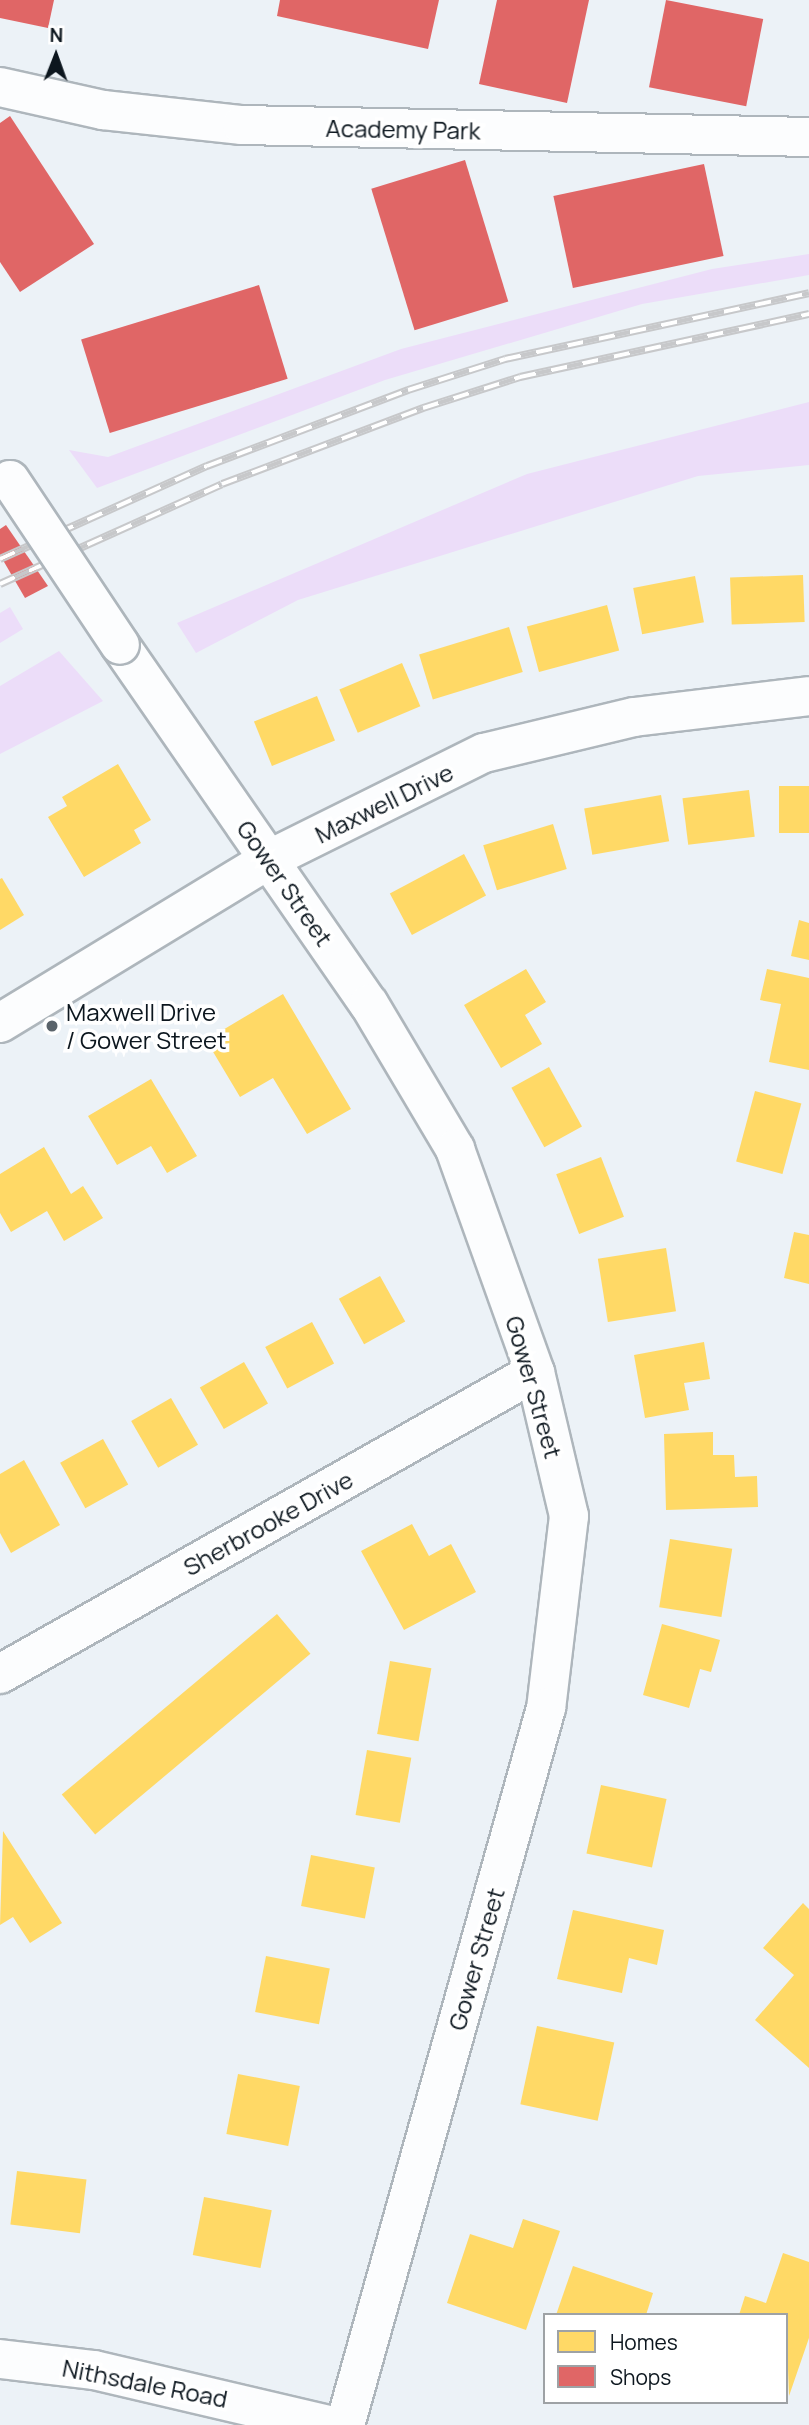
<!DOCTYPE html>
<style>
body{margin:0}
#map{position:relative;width:809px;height:2425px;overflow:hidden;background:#ecf2f7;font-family:Manrope,sans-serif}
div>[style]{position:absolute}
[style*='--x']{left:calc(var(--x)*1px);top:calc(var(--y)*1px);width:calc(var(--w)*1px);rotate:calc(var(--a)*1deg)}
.green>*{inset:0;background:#ecddf9}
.homes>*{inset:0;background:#ffd966;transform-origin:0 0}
.shops>*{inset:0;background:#e06666;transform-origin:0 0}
.roads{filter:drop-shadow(2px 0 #aeb6bc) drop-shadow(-2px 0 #aeb6bc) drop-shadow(0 2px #aeb6bc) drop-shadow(0 -2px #aeb6bc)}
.minor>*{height:38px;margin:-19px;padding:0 19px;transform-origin:19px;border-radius:19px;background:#fcfdfe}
.rail>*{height:8px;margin-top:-4px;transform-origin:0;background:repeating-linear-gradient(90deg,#fff 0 16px,#c7c8ca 0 32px);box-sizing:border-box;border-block:2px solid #c7c8ca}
.bridges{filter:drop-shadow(2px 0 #aeb6bc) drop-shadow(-2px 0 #aeb6bc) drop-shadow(0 2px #aeb6bc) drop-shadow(0 -2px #aeb6bc)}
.minor-bridge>*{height:38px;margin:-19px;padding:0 19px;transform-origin:19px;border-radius:19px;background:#fcfdfe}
.dots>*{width:19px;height:19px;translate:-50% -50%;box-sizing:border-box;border:4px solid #fff;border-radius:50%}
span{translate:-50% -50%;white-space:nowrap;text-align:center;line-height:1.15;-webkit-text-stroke:7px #fff;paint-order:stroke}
.street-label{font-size:24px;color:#0c161e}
.poi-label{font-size:24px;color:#0c161e}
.left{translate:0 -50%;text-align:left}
.legend{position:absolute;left:543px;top:2313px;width:245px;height:91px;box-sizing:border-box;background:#fff;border:2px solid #9ea2a5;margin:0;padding:9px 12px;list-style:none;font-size:21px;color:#0c161e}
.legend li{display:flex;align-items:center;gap:14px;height:35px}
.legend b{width:35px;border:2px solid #9ea2a5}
.north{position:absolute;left:21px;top:21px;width:70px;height:70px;-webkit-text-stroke:5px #fff;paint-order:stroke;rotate:1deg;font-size:19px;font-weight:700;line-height:28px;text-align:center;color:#0c161e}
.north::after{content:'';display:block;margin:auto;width:24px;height:32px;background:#0c161e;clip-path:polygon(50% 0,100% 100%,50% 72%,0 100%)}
</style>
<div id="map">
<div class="green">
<div style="clip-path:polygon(809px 254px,809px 275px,642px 304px,385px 380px,97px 488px,69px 450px,108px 457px,401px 349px,712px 269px)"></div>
<div style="clip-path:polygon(809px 402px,809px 465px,698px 476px,298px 600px,196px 653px,177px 623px,527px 474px)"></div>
<div style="clip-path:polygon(10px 607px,23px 629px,0 643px,0 613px)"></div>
<div style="clip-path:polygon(59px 651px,103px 701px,0 754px,0 686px)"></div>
</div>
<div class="homes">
<div style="left:803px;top:575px;width:47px;height:73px;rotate:88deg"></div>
<div style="left:695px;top:576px;width:47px;height:63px;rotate:79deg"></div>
<div style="left:607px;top:605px;width:47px;height:83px;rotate:75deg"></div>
<div style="left:509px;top:627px;width:47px;height:94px;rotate:73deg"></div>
<div style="left:402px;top:663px;width:47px;height:68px;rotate:67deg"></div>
<div style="left:317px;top:696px;width:48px;height:68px;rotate:68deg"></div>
<div style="clip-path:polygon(118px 764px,151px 820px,134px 830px,141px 843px,84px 877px,48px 817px,67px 806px,62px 797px)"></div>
<div style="left:809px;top:786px;width:47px;height:30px;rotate:90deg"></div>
<div style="left:749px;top:790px;width:47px;height:67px;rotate:83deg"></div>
<div style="left:661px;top:795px;width:47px;height:78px;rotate:80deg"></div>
<div style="left:553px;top:824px;width:47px;height:73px;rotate:73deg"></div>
<div style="left:464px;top:854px;width:47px;height:84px;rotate:62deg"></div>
<div style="clip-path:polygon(2px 878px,24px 915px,0 930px,0 879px)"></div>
<div style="clip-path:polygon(799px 920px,809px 923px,809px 960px,791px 956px)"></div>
<div style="clip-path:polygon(526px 969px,546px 1002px,525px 1015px,542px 1044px,501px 1068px,464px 1005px)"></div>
<div style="clip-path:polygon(767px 969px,809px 978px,809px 1070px,769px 1062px,781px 1004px,760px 1000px)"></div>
<div style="clip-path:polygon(283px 994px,351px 1109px,307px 1134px,273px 1078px,240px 1097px,206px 1040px)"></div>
<div style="left:549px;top:1067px;width:68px;height:43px;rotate:61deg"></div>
<div style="clip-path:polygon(151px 1079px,197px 1156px,167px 1173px,151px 1146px,117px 1165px,88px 1116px)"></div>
<div style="left:755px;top:1091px;width:48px;height:73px;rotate:15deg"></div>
<div style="clip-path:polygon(44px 1147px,71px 1194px,83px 1186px,103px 1218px,64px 1241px,47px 1211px,11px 1232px,0 1213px,0 1174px)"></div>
<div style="left:601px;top:1157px;width:64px;height:48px;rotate:69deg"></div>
<div style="clip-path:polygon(794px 1232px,809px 1235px,809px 1284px,784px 1278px)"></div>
<div style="left:666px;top:1248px;width:64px;height:69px;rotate:81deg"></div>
<div style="left:380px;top:1276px;width:52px;height:47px;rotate:61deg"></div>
<div style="left:312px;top:1322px;width:47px;height:53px;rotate:62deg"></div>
<div style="clip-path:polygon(704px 1342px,710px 1379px,684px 1383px,689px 1410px,645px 1418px,634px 1355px)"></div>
<div style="left:244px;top:1362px;width:48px;height:51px;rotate:60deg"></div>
<div style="left:171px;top:1398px;width:54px;height:46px;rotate:60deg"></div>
<div style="clip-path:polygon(713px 1432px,713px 1455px,734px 1455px,735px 1477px,757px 1476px,758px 1507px,666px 1510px,664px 1434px)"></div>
<div style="left:103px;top:1439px;width:52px;height:49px;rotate:61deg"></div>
<div style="clip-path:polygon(24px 1460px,60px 1525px,11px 1553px,0 1533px,0 1474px)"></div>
<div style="clip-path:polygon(412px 1524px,429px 1556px,451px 1544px,476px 1592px,404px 1630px,361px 1551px)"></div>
<div style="left:670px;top:1539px;width:63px;height:69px;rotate:9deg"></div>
<div style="left:277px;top:1614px;width:52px;height:281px;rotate:50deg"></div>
<div style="clip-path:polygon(662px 1624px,720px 1640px,711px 1672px,700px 1669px,689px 1708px,643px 1695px)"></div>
<div style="left:390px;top:1661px;width:42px;height:74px;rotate:10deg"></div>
<div style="left:367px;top:1750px;width:45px;height:66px;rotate:10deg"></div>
<div style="left:601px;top:1785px;width:67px;height:70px;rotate:12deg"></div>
<div style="clip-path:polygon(3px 1831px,62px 1923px,30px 1943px,13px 1917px,0 1925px)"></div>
<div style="left:311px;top:1855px;width:65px;height:52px;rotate:11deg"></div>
<div style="clip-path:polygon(803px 1903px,809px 1909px,809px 2068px,755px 2020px,794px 1975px,763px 1948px)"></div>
<div style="clip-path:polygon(573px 1910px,664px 1930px,657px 1965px,629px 1958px,622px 1993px,557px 1979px)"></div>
<div style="left:266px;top:1956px;width:65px;height:57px;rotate:11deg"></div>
<div style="left:537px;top:2026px;width:79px;height:80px;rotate:12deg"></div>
<div style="left:238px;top:2074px;width:63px;height:61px;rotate:11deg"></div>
<div style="left:17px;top:2171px;width:70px;height:54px;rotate:7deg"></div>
<div style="left:204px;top:2197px;width:69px;height:59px;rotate:11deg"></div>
<div style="clip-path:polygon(523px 2219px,560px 2231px,526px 2330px,447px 2303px,470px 2234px,513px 2248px)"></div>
<div style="clip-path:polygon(783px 2253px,809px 2262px,809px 2338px,789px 2396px,786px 2315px,739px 2315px,745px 2296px,766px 2303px)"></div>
<div style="clip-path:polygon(573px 2266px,653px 2293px,646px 2315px,556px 2315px)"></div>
</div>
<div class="shops">
<div style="clip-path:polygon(0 0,54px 0,48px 28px,0 18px)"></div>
<div style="clip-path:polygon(280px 0,439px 0,428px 49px,277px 16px)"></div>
<div style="clip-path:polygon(497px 0,589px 0,567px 103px,479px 84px)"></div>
<div style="left:666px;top:0;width:99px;height:89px;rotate:11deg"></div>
<div style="clip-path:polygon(10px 116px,94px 244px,20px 292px,0 262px,0 123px)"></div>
<div style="left:465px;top:160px;width:148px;height:98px;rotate:73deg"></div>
<div style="left:704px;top:164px;width:94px;height:154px;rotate:78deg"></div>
<div style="left:259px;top:285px;width:98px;height:186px;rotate:73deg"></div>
<div style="clip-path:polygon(6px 525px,48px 586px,25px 598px,0 555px,0 529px)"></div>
</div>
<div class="roads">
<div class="minor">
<div style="--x:0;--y:87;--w:106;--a:12.6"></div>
<div style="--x:103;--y:110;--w:140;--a:6.2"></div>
<div style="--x:242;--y:125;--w:567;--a:1.21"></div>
<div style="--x:120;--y:645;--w:437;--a:55.3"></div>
<div style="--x:369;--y:1004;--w:169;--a:59.3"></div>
<div style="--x:455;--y:1149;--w:237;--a:70.3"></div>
<div style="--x:535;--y:1372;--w:148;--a:76.7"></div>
<div style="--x:569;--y:1516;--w:193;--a:96.8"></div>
<div style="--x:546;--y:1708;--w:745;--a:105.66"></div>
<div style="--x:0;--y:1023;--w:314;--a:-31.3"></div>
<div style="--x:268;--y:860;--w:241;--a:-26.4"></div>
<div style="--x:484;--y:753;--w:154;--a:-13.5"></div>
<div style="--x:634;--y:717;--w:176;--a:-6.8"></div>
<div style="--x:0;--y:1674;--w:614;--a:-29.44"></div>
<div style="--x:0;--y:2359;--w:95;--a:6.7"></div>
<div style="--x:94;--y:2370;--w:241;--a:13.2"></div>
</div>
</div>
<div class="rail">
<div style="--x:0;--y:559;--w:227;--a:-24.2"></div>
<div style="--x:207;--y:466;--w:215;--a:-20.7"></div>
<div style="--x:408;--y:390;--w:102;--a:-17.7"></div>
<div style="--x:505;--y:359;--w:311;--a:-12.2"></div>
<div style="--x:0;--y:584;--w:243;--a:-24.2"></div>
<div style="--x:222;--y:484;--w:215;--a:-20.7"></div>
<div style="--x:423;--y:408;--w:102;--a:-17.7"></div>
<div style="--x:520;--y:377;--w:296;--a:-12.3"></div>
</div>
<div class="bridges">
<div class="minor-bridge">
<div style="--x:10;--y:480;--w:198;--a:56.3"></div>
</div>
</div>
<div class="dots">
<div style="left:52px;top:1026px;background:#5a636a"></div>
</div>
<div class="street-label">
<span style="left:403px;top:129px;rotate:1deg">Academy Park</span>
<span style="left:384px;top:803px;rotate:-26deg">Maxwell Drive</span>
<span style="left:285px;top:883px;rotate:55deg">Gower Street</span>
<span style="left:534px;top:1387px;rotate:74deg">Gower Street</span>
<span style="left:268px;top:1523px;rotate:-29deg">Sherbrooke Drive</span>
<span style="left:476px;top:1959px;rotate:-74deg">Gower Street</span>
<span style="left:145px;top:2383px;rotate:11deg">Nithsdale Road</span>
</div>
<div class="poi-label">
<span class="left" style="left:66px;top:1026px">Maxwell Drive<br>/ Gower Street</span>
</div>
<ul class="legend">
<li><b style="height:19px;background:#ffd966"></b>Homes</li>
<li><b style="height:19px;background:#e06666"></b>Shops</li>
</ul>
<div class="north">N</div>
</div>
